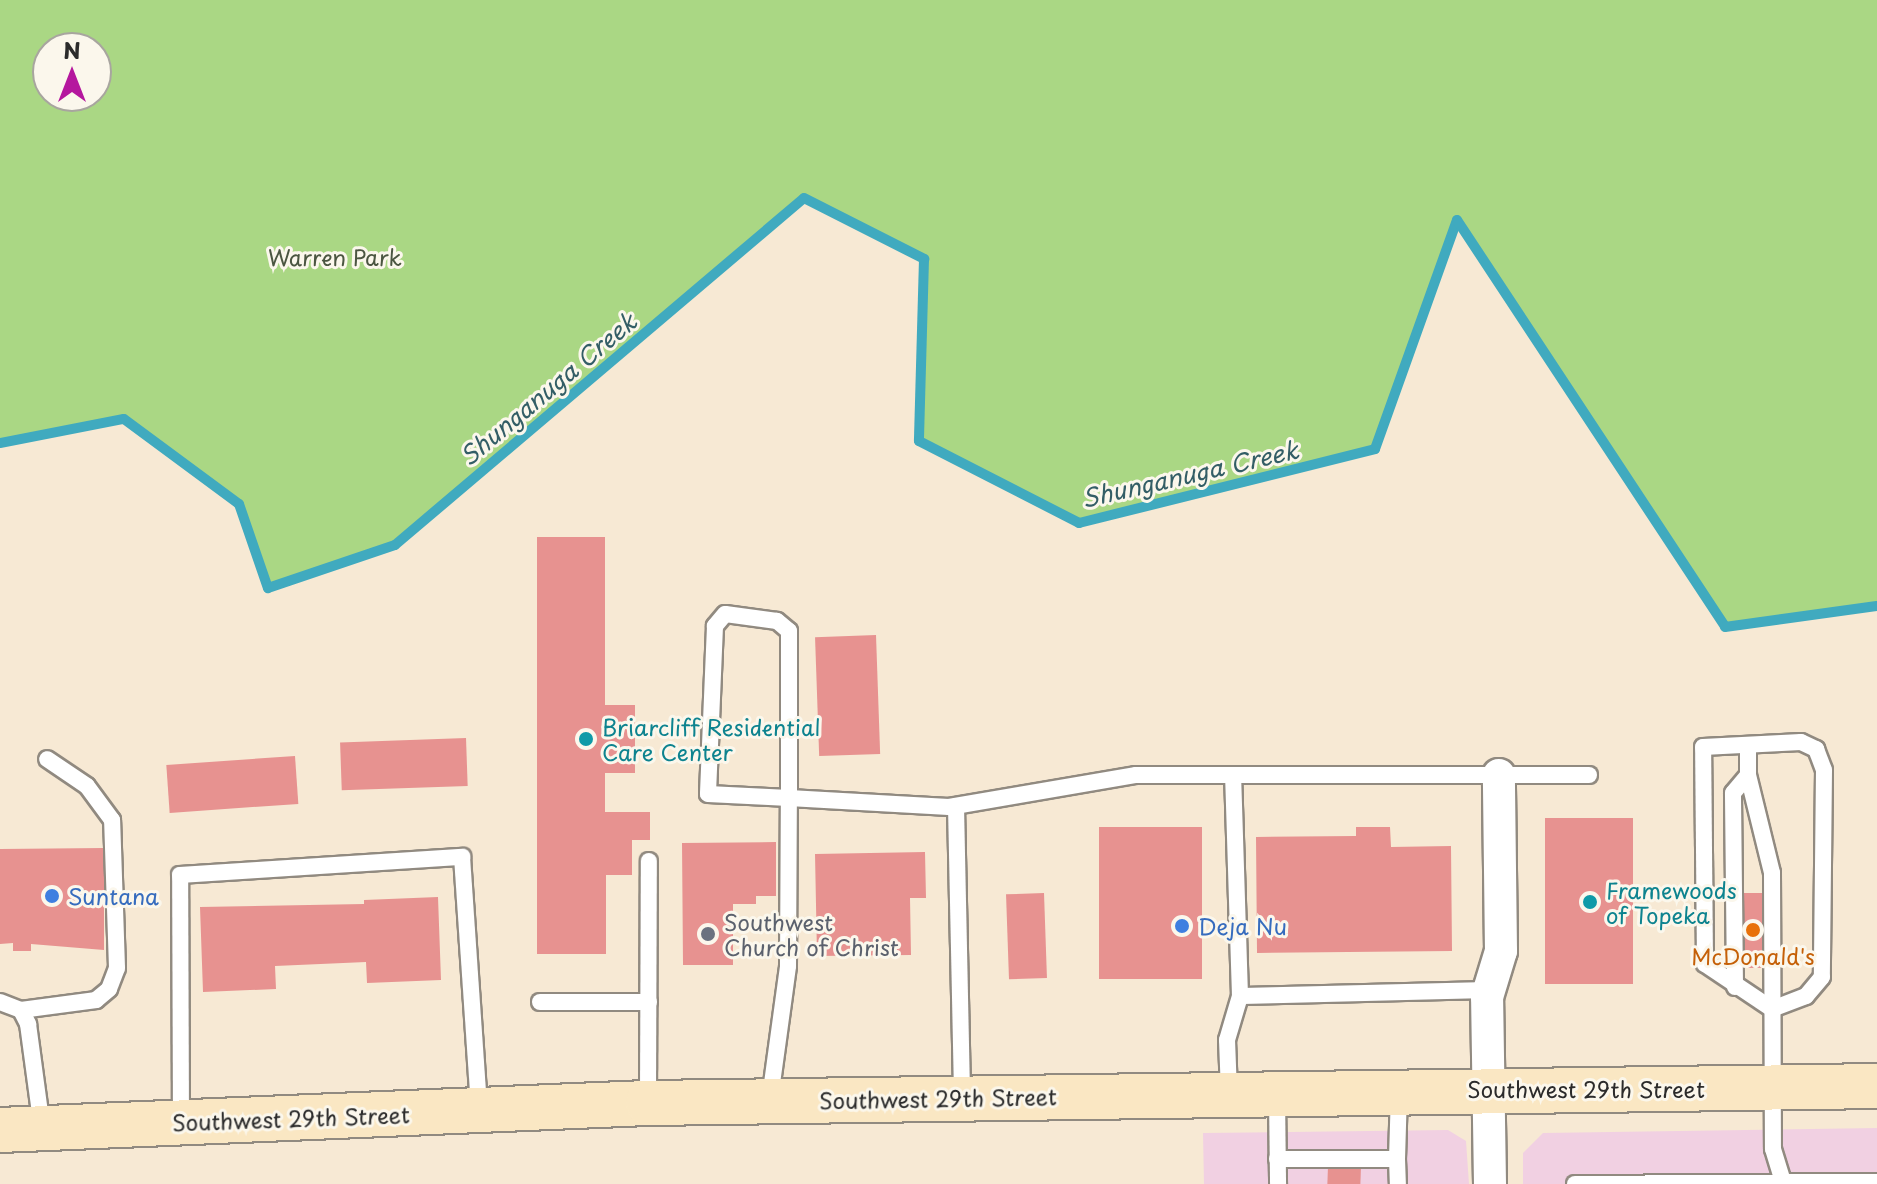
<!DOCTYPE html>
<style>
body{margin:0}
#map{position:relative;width:1877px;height:1184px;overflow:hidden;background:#f7e9d4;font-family:"Playpen Sans",sans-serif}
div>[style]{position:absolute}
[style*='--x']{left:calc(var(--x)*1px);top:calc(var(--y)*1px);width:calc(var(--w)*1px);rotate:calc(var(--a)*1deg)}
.built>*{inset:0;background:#f1d0e2}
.green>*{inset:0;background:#aad784}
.stream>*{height:10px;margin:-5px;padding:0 5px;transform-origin:5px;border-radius:5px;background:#40aabf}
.building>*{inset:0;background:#e79290;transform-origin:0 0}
.roads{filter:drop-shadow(2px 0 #918a80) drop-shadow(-2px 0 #918a80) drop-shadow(0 2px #918a80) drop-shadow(0 -2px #918a80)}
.lane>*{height:16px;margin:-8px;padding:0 8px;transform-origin:8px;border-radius:8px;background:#fff}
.street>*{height:32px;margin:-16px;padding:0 16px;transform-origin:16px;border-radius:16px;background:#fff}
.secondary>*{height:44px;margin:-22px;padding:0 22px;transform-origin:22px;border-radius:22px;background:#fae7c3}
.dots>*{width:22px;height:22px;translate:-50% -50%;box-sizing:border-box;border:4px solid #fbf7ec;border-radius:50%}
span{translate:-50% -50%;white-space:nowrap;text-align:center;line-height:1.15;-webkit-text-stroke:6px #fbf7ec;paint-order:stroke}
.park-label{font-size:22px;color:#4b5641}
.culture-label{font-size:22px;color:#0d838f}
.left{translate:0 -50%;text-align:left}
.shop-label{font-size:22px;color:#366cbe}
.worship-label{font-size:22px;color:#5b616d}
.food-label{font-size:22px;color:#c56008}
.street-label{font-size:22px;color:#2b2b2b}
.water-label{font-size:24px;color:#335e66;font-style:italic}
.north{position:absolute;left:32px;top:32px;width:80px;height:80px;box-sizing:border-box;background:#fbf7ec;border:2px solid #a8a59f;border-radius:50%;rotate:0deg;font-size:22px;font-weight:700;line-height:32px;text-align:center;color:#2b2b2b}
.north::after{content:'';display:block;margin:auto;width:28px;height:36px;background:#b5179e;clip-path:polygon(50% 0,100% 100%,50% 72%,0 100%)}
</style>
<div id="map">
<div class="built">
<div style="clip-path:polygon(1877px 1128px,1877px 1184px,1523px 1184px,1523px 1153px,1543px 1133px)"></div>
<div style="clip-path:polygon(1448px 1130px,1466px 1141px,1469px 1184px,1204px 1184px,1203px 1133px)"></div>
</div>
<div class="green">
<div style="clip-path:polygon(evenodd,0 0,1877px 0,1877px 606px,1725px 627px,1458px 221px,1375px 449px,1079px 523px,919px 441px,924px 259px,804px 198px,395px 545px,268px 588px,239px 504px,124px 419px,0 443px,0 0,48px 48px,96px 48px,96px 96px,48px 96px,48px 48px)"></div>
</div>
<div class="stream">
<div style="--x:0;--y:443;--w:126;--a:-11"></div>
<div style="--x:124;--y:419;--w:143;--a:36.5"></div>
<div style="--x:239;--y:504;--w:89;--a:71"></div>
<div style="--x:268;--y:588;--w:134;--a:-18.7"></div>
<div style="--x:395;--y:545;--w:536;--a:-40.31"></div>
<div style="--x:804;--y:198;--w:135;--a:26.9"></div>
<div style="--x:924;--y:259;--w:182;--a:91.6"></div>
<div style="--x:919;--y:441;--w:180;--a:27.1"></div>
<div style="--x:1079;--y:523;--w:305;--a:-14"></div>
<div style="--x:1375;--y:449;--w:243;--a:-70.3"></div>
<div style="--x:1457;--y:220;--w:487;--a:56.6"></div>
<div style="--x:1725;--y:627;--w:153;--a:-7.9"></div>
</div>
<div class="building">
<div style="clip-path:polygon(537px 537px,605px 537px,605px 705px,635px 705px,635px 773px,605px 773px,605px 812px,650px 812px,650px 840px,632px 840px,632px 875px,606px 875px,606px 954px,537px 954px)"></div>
<div style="left:876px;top:635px;width:119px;height:61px;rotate:88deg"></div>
<div style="left:466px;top:738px;width:48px;height:126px;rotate:88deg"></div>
<div style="left:295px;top:756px;width:48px;height:129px;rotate:86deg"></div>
<div style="left:1633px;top:818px;width:166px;height:88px;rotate:90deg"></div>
<div style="left:1202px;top:827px;width:152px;height:103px;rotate:90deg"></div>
<div style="clip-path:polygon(1356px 827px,1390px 827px,1391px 847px,1451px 846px,1452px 951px,1257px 953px,1256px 837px,1356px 836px)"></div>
<div style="clip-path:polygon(776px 842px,776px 896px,756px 896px,756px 904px,733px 904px,733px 965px,683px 965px,682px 843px)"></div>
<div style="clip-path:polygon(104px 848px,104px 950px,31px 944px,31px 951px,13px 951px,13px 943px,0 944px,0 849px)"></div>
<div style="clip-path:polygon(925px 852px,926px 898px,910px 898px,911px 955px,817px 956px,815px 854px)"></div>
<div style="left:1044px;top:893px;width:85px;height:38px;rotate:88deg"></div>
<div style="left:1743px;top:893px;width:20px;height:75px"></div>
<div style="clip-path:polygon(438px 897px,441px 980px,367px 983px,366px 962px,275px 966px,276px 989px,203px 992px,200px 907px,364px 904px,364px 900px)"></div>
<div style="left:1328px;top:1166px;width:33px;height:18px;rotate:2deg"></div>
</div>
<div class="roads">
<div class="lane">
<div style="--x:1801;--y:742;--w:17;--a:25"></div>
<div style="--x:1816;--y:749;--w:22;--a:69"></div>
<div style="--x:1824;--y:770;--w:207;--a:90.6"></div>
<div style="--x:1822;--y:977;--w:25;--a:130"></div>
<div style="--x:1806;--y:996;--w:36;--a:159"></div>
<div style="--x:1772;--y:1009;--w:81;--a:-146.1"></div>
<div style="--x:1705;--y:964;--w:217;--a:-90.5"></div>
<div style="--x:1703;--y:747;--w:98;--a:-2.9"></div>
<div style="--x:1748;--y:746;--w:29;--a:90"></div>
<div style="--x:1748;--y:775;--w:101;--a:76.2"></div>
<div style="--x:1772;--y:873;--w:276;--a:89.8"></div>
<div style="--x:1773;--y:1149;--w:37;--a:73"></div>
<div style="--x:956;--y:806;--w:290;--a:88.8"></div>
<div style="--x:1735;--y:987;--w:194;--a:-90.6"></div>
<div style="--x:1733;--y:793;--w:23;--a:-50"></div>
<div style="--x:1240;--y:996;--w:250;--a:-1.4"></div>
<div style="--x:0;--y:1002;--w:22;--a:21"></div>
<div style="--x:21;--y:1010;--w:16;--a:63"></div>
<div style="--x:28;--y:1024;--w:104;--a:82.3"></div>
<div style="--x:540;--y:1002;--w:109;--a:0"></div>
<div style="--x:21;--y:1010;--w:76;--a:-7.6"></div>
<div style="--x:96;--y:1000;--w:17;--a:-40"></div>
<div style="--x:109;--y:989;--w:22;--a:-69"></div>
<div style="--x:117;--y:968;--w:148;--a:-91.9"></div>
<div style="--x:112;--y:820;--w:42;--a:-126.3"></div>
<div style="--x:87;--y:786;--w:48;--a:-146"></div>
<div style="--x:1229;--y:1092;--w:52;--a:-92.2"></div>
<div style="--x:1227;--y:1040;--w:46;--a:-73.5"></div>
<div style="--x:1240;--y:996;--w:220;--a:-91.8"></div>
<div style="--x:1277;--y:1097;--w:87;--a:89.3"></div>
<div style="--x:770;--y:1098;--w:133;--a:-82.2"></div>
<div style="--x:788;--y:966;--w:168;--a:-89.7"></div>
<div style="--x:789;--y:798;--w:167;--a:-90"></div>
<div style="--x:789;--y:631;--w:16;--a:-140"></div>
<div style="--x:777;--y:621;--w:52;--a:-172.3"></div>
<div style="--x:725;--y:614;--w:16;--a:130"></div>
<div style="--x:715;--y:626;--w:168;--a:92.4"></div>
<div style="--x:708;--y:794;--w:81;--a:2.8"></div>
<div style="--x:789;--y:798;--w:160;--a:3.2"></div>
<div style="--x:949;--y:807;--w:190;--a:-9.7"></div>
<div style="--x:1136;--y:775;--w:453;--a:0"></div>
<div style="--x:648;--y:1101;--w:240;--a:-89.8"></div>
<div style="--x:181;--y:1122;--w:247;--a:-90.2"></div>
<div style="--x:180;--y:875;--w:283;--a:-3.7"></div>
<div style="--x:462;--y:857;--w:252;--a:86.1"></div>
<div style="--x:1277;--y:1159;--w:120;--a:0"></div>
<div style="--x:1397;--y:1159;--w:25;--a:88"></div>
<div style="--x:1397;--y:1159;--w:67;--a:-88.3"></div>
<div style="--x:1575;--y:1184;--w:302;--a:-0.4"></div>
</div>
<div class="street">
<div style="--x:1490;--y:1184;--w:187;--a:-90.9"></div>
<div style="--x:1487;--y:997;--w:48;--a:-73.1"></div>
<div style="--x:1501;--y:951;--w:176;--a:-90.7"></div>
</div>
<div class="secondary">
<div style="--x:0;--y:1130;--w:649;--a:-2.39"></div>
<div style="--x:648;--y:1103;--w:1229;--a:-0.79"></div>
</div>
</div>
<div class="dots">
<div style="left:586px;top:739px;background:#0f9aa8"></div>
<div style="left:52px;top:896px;background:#3f7fe0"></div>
<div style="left:1590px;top:902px;background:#0f9aa8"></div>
<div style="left:1182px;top:926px;background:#3f7fe0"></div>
<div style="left:1753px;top:930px;background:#e8710a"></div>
<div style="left:708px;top:934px;background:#6b7280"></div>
</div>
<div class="park-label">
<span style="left:335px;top:257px">Warren Park</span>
</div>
<div class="culture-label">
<span class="left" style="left:602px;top:739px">Briarcliff Residential<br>Care Center</span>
<span class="left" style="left:1606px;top:902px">Framewoods<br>of Topeka</span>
</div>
<div class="shop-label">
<span class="left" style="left:68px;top:896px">Suntana</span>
<span class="left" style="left:1198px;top:926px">Deja Nu</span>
</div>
<div class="worship-label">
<span class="left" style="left:724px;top:934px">Southwest<br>Church of Christ</span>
</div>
<div class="food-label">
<span style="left:1753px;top:956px">McDonald's</span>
</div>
<div class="street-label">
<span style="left:1586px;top:1089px">Southwest 29th Street</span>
<span style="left:938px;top:1098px;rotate:-1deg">Southwest 29th Street</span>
<span style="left:291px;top:1118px;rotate:-2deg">Southwest 29th Street</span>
</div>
<div class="water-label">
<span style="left:548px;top:389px;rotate:-40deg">Shunganuga Creek</span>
<span style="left:1190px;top:474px;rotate:-13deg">Shunganuga Creek</span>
</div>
<div class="north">N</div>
</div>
